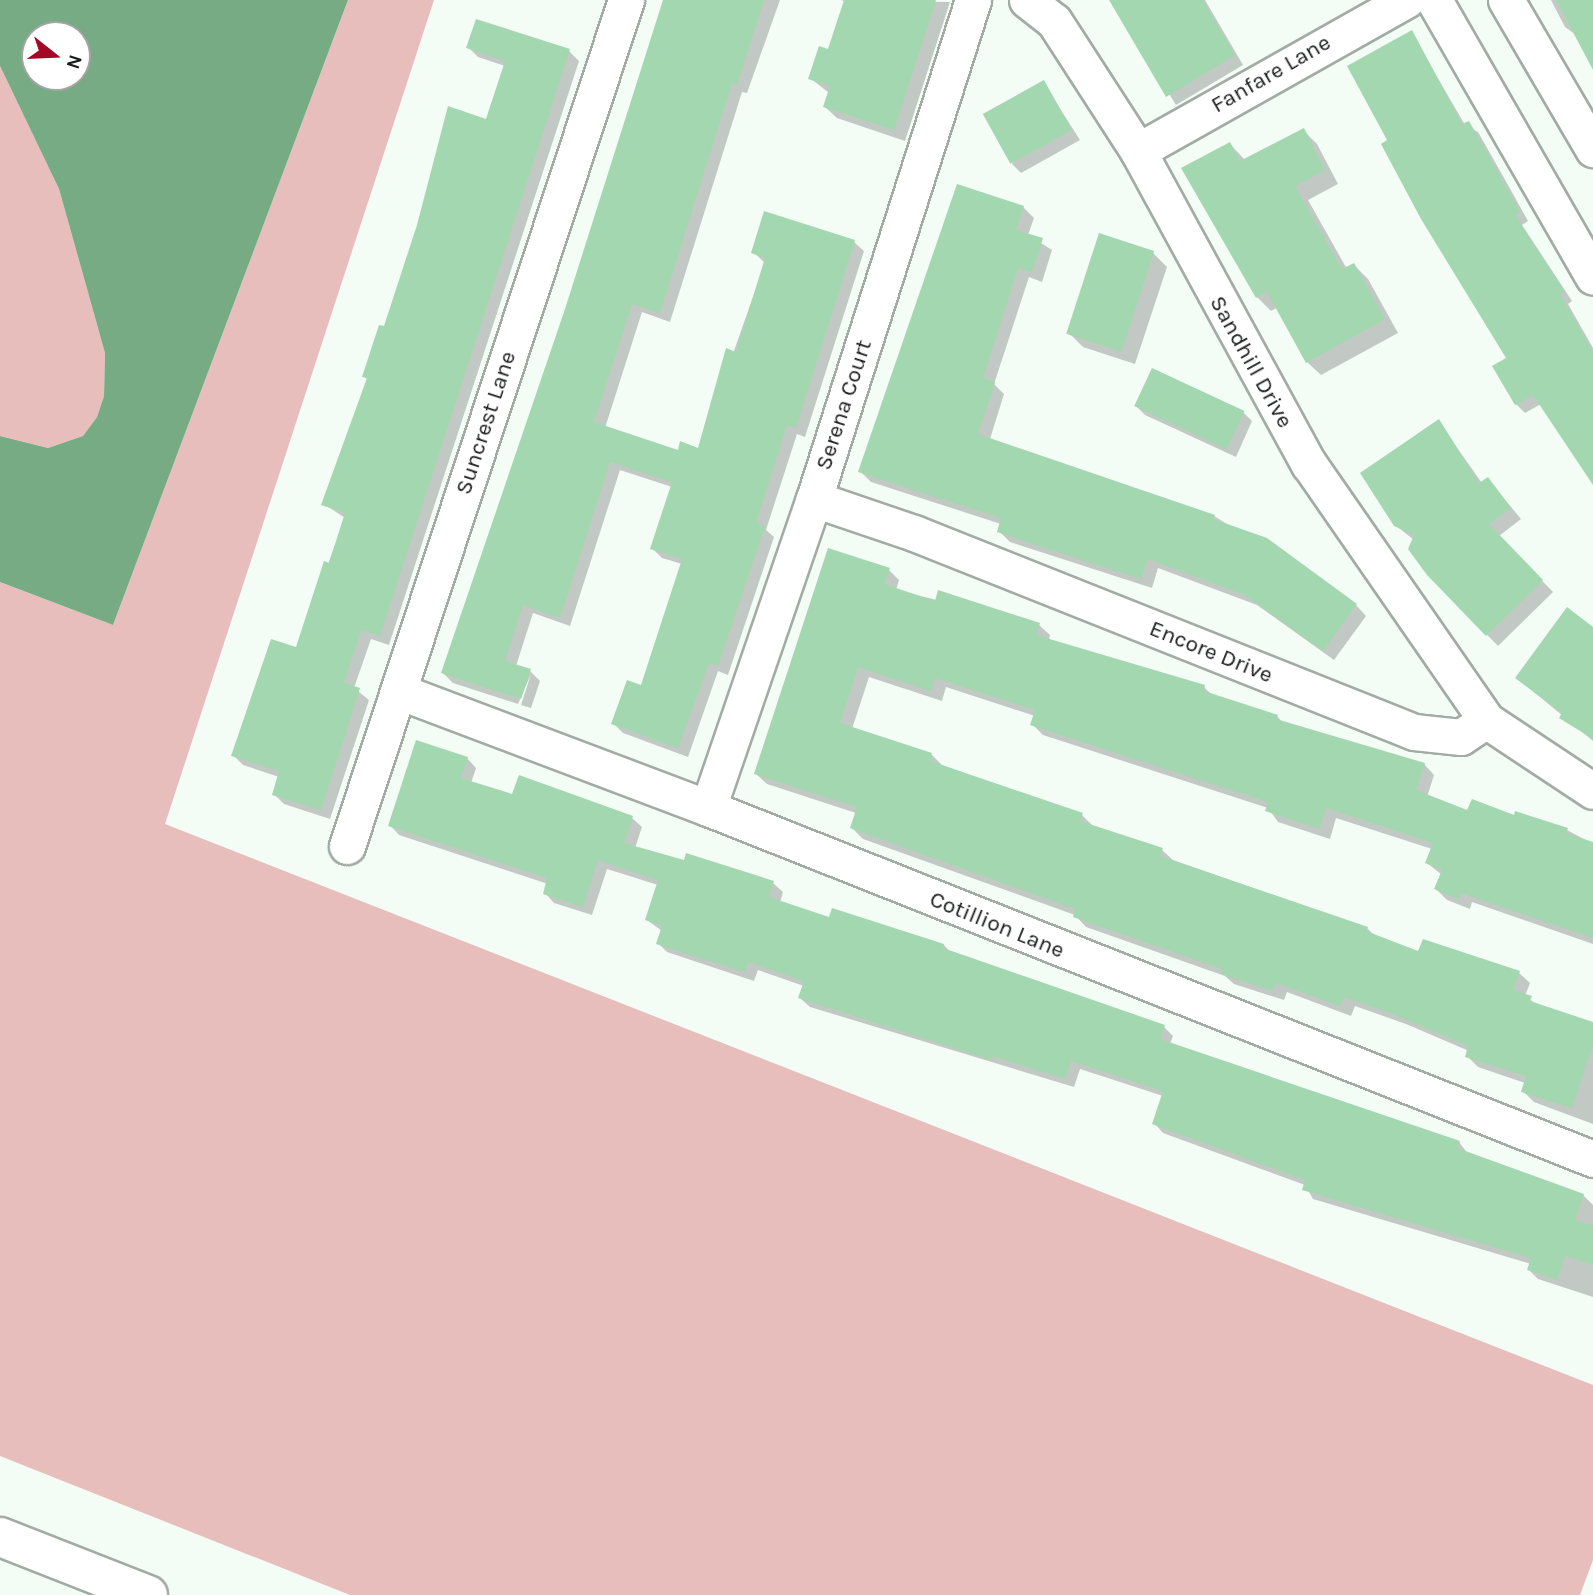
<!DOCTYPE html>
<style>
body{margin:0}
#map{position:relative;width:1593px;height:1595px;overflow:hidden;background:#f3fcf5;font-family:Karla,sans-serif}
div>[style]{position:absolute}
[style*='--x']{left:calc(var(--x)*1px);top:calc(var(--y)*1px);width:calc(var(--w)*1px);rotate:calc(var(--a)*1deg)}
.green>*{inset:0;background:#e7bebc}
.water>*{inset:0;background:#76ab84}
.shadow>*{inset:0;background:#0003}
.building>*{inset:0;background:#a2d7af;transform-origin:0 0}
.roads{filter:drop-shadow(2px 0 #a2aba4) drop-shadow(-2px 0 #a2aba4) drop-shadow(0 2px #a2aba4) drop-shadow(0 -2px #a2aba4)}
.minor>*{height:35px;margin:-17.5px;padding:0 17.5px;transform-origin:17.5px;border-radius:17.5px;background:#fff}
.primary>*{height:38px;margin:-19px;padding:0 19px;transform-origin:19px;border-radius:19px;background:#fff}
span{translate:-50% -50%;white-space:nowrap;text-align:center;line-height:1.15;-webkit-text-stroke:5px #fff;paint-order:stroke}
.street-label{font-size:23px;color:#191c1a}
.north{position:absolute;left:21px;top:21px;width:70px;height:70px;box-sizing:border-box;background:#fff;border:2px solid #a3a4a3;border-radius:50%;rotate:108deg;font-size:19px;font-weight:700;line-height:28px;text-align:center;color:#191c1a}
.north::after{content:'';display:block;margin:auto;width:24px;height:32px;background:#a40826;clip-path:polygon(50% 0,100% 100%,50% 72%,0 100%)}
</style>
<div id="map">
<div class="green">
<div style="clip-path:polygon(348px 0,434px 0,165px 824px,1593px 1385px,1593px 1560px,1580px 1595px,350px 1595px,0 1456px,0 582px,113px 625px)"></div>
<div style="clip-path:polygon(0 66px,59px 189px,105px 353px,104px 396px,97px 417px,83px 436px,48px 448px,0 436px)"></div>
</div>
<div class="water">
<div style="clip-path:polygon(evenodd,0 0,348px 0,113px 625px,0 582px,0 436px,48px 448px,83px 436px,97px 417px,104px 396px,105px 353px,59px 189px,0 66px,0 0,35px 35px,77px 35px,77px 77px,35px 77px,35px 35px)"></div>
</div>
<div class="shadow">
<div style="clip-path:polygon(664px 0,780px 0,747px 93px,742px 92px,670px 322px,642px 312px,605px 428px,679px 452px,699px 450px,765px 263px,753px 252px,854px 242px,864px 251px,805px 437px,797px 434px,766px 530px,774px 537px,728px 675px,718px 671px,688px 757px,623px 733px,613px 723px,642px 687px,682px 564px,662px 558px,652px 548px,672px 487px,620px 470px,570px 626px,533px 613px,516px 666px,530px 671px,540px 681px,531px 708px,521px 705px,531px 674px,518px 704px,453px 683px,443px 673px,567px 310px)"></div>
<div style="clip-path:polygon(841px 0,950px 2px,905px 141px,837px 118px,825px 107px,829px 93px,810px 78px,830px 51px,846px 2px)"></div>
<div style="clip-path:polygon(1111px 0,1205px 0,1243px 65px,1176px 105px)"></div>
<div style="clip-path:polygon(1551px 0,1593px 0,1593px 67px,1576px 35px,1565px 27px)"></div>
<div style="clip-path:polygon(1411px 32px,1465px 125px,1478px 132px,1508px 185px,1528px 221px,1522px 225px,1572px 301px,1568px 304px,1593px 348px,1593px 481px,1541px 404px,1525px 413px,1516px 404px,1509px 358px,1389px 141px)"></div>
<div style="clip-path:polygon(468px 47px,569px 51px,579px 61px,389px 645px,371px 639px,354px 688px,369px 700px,330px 819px,284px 804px,274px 794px,279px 777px,243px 765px,233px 755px,297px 649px,345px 518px,324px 504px,368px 380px,364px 376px,488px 121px,505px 66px,478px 57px)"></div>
<div style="clip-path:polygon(1043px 82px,1080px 140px,1021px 173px,1012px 164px)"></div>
<div style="clip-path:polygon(1303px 130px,1317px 144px,1338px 184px,1308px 200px,1347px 269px,1354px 265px,1368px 279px,1398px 333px,1321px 375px,1307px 362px,1278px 307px,1271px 311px,1257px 297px,1184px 168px,1230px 144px,1245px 160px)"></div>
<div style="clip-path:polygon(1023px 207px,1034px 218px,1028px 235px,1052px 250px,1042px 282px,1029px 277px,994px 384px,1004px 394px,990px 439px,1214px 516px,1356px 605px,1366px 616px,1334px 660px,1257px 605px,1158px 568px,1152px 588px,1010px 542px,999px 531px,1001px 524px,871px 482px,860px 471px)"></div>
<div style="clip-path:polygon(1153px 253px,1167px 267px,1135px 364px,1083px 347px,1069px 333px)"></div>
<div style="clip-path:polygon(1136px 406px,1243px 412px,1252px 421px,1236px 457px,1145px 415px)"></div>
<div style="clip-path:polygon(1438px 421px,1482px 483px,1488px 479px,1521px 519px,1499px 536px,1553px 592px,1498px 646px,1428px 574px,1414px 540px,1395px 525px)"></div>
<div style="clip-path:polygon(889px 570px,899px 580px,896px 590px,1039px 625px,1050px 635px,1049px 640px,1204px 687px,1213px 696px,1277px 716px,1283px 723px,1424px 764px,1434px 775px,1427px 797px,1468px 812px,1567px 830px,1593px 844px,1593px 944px,1472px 902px,1470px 909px,1447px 900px,1436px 889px,1442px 875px,1427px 863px,1432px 849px,1336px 818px,1330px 839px,1278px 822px,1268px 808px,1043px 735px,1032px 724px,1035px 716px,946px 687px,942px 701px,869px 677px,852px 729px,932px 755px,942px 765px,1082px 815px,1093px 826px,1162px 850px,1173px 860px,1367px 928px,1375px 936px,1419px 953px,1519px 973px,1530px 983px,1525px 996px,1539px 1006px,1593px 1023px,1593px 1124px,1534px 1102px,1523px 1091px,1525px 1083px,1478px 1067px,1467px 1056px,1469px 1051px,1406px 1024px,1355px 1006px,1351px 1016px,1287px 992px,1284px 1000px,1234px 984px,1225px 976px,1086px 927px,1075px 915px,863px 839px,852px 828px,856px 813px,767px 784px,756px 774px)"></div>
<div style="clip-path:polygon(1593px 632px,1593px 741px,1517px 678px)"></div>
<div style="clip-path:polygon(467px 758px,476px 768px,471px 783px,513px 797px,632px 818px,642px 827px,635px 848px,685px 863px,687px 855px,773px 883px,783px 892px,780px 902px,830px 920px,944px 945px,950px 952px,1164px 1027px,1173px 1036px,1170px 1044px,1459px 1142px,1468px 1154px,1583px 1195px,1593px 1205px,1593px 1297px,1538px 1279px,1529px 1270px,1531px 1264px,1313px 1199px,1305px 1185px,1163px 1133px,1154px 1123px,1163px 1096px,1080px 1069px,1074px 1087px,810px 1007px,800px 998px,804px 986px,758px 970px,754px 981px,667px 952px,658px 943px,662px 931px,647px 920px,658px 885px,607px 869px,592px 915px,554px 903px,545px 893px,548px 884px,399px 835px,390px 825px)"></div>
</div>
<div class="building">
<div style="clip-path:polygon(663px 0,764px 0,737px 85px,732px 83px,660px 313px,632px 304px,594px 422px,678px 450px,680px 441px,698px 448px,726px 348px,736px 352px,765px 258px,751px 253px,764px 211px,855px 240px,796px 428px,787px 425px,756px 523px,765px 526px,718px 666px,709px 663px,678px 748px,611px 724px,627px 680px,641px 685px,682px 559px,650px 549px,672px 482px,610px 462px,560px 618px,523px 605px,505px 661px,531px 669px,521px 699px,441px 673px,565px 309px)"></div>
<div style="clip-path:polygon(844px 0,936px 0,894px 130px,823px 107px,830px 86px,808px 79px,819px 46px,828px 49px)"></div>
<div style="clip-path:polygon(1109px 0,1203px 0,1235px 55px,1166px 97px)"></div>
<div style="clip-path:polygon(1556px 0,1593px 0,1593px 70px)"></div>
<div style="clip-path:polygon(476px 19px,570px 49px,380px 636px,361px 630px,344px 683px,360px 688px,321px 810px,272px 795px,279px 771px,231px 756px,271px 639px,296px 647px,324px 561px,329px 563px,345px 513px,321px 505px,367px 378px,362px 377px,379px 325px,384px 326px,417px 225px,448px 106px,486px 119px,505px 61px,466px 48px)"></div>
<div style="clip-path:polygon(1412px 30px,1462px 124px,1469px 121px,1499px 174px,1520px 212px,1515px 215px,1564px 291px,1560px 294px,1593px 352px,1593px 485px,1533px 395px,1515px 405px,1492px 366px,1506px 358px,1421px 219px,1381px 144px,1387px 140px,1347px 66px)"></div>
<div style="left:1044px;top:80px;width:57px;height:70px;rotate:61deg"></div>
<div style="clip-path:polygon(1304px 128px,1325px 170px,1295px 186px,1342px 269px,1354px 263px,1385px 319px,1306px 363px,1267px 292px,1256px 298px,1181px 168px,1230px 142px,1240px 161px)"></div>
<div style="clip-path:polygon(957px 184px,1024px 206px,1016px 230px,1043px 238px,1032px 272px,1018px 268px,983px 378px,995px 382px,978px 434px,1215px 515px,1213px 519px,1267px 538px,1357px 604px,1323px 651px,1245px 595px,1148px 559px,1141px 579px,997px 532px,1001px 518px,858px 472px)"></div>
<div style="left:1099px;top:233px;width:58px;height:106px;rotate:18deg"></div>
<div style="left:1152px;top:368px;width:102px;height:42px;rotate:25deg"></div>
<div style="clip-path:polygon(1439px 419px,1479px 483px,1488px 477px,1511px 508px,1489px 524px,1543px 580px,1486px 636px,1427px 575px,1408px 549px,1414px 535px,1394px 526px,1360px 473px)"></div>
<div style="clip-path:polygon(828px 548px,890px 568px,884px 584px,935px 601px,938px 590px,1040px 623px,1036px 635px,1205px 685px,1204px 691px,1278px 715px,1276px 719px,1425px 763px,1416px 790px,1467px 810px,1472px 799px,1514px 815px,1515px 811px,1568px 828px,1566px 833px,1593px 842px,1593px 938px,1461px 893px,1459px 899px,1434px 889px,1442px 870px,1425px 863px,1433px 843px,1326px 808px,1319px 829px,1265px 811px,1268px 802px,1030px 725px,1035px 710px,935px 678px,931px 691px,858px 667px,840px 723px,932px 753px,930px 761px,1083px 813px,1080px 821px,1163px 848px,1160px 856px,1368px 927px,1366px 931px,1418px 951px,1423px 939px,1520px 971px,1513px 990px,1532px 996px,1530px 1001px,1593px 1022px,1593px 1044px,1572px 1108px,1521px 1092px,1526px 1076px,1465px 1057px,1468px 1046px,1393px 1014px,1344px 997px,1340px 1006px,1276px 983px,1273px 991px,1221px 974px,1222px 969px,1073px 917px,1075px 909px,850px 828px,857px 807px,754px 774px)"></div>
<div style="clip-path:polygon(1567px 607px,1593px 627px,1593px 739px,1559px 718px,1562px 713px,1515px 678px)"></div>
<div style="clip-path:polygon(416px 740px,468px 757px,461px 778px,512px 794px,519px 775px,633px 816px,624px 843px,684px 860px,686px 853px,774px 881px,769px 897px,829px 917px,832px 908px,944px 944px,943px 948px,1165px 1025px,1160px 1039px,1460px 1141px,1457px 1148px,1584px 1194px,1575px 1220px,1593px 1226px,1593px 1265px,1565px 1256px,1557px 1280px,1527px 1270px,1531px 1258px,1302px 1190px,1305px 1180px,1152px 1124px,1163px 1091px,1071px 1061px,1065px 1079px,992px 1056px,991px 1060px,798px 998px,804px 981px,748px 962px,745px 972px,656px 944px,662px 926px,645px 920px,658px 880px,598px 860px,583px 907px,543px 894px,547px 878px,388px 826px)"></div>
</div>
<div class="roads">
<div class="minor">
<div style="--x:1027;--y:0;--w:34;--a:38"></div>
<div style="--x:1054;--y:21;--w:155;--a:57.1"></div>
<div style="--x:1138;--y:151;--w:357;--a:61.4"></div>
<div style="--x:1309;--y:464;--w:311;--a:55.3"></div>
<div style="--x:1434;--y:0;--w:319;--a:60.1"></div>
<div style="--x:1506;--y:0;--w:173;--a:59.7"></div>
<div style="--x:1138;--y:151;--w:308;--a:-29.4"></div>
<div style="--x:814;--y:499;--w:106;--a:18.8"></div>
<div style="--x:914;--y:533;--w:538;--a:21.7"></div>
<div style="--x:1414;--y:732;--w:47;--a:6.1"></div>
<div style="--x:1461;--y:737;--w:30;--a:-34"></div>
<div style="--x:1486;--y:720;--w:128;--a:33.6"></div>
<div style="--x:401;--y:692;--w:328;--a:20.7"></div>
<div style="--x:708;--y:808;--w:952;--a:21.63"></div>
<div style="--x:708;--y:808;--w:327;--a:-71.1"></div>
<div style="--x:814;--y:499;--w:524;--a:-72.33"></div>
<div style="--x:347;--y:846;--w:891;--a:-71.75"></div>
</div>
<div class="primary">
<div style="--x:0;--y:1537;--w:159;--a:21.4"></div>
</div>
</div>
<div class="street-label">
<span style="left:1271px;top:74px;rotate:-30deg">Fanfare Lane</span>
<span style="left:1251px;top:362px;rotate:61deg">Sandhill Drive</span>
<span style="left:844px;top:405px;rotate:-72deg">Serena Court</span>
<span style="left:486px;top:423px;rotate:-72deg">Suncrest Lane</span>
<span style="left:1211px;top:652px;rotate:22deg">Encore Drive</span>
<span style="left:997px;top:925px;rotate:22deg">Cotillion Lane</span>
</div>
<div class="north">N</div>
</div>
